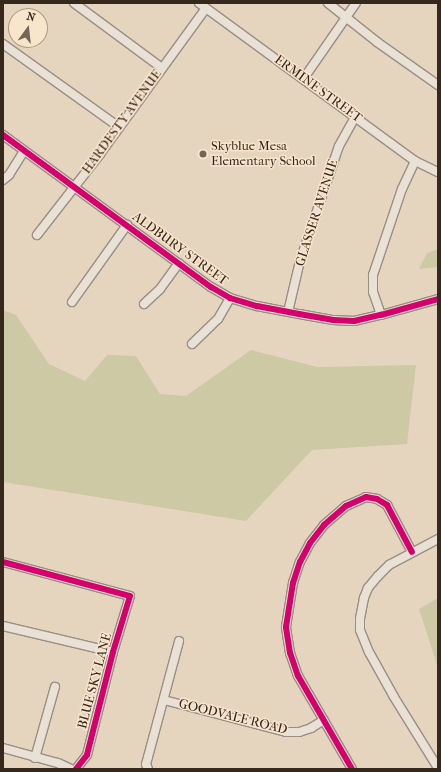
<!DOCTYPE html>
<style>
body{margin:0}
#map{position:relative;width:441px;height:772px;overflow:hidden;background:#e5d5bf;font-family:"IM FELL French Canon",serif}
div>[style]{position:absolute}
[style*='--x']{left:calc(var(--x)*1px);top:calc(var(--y)*1px);width:calc(var(--w)*1px);rotate:calc(var(--a)*1deg)}
.green>*{inset:0;background:#cdc9a4}
.roads{filter:drop-shadow(1px 0 #998e81) drop-shadow(-1px 0 #998e81) drop-shadow(0 1px #998e81) drop-shadow(0 -1px #998e81)}
.minor>*{height:8px;margin:-4px;padding:0 4px;transform-origin:4px;border-radius:4px;background:#e9e1d6}
.cycleway>*{height:6px;margin:-3px;padding:0 3px;transform-origin:3px;border-radius:3px;background:#d6006c}
.dots>*{width:11px;height:11px;translate:-50% -50%;box-sizing:border-box;border:2px solid #f8e5cc;border-radius:50%}
span{translate:-50% -50%;white-space:nowrap;text-align:center;line-height:1.15;-webkit-text-stroke:3px #f8e5cc;paint-order:stroke}
.street-label{font-size:13px;color:#37281d}
.poi-label{font-size:13px;color:#37281d}
.left{translate:0 -50%;text-align:left}
.frame{position:absolute;inset:0;border:4px solid #37281d;pointer-events:none}
.north{position:absolute;left:8px;top:8px;width:40px;height:40px;box-sizing:border-box;background:#f8e5cc;border:1px solid #ab9986;border-radius:50%;rotate:15deg;font-size:11px;font-weight:700;line-height:16px;text-align:center;color:#37281d}
.north::after{content:'';display:block;margin:auto;width:14px;height:18px;background:#746556;clip-path:polygon(50% 0,100% 100%,50% 72%,0 100%)}
</style>
<div id="map">
<div class="green">
<div style="clip-path:polygon(438px 249px,438px 267px,419px 269px,427px 253px)"></div>
<div style="clip-path:polygon(3px 310px,16px 315px,49px 364px,85px 381px,107px 355px,136px 356px,160px 394px,186px 396px,251px 350px,317px 367px,416px 365px,407px 444px,312px 450px,246px 521px,3px 482px)"></div>
<div style="clip-path:polygon(438px 598px,438px 668px,419px 609px)"></div>
</div>
<div class="roads">
<div class="minor">
<div style="--x:74;--y:3;--w:109;--a:36.5"></div>
<div style="--x:199;--y:3;--w:268;--a:36.2"></div>
<div style="--x:415;--y:161;--w:25;--a:26"></div>
<div style="--x:328;--y:3;--w:63;--a:38.5"></div>
<div style="--x:377;--y:42;--w:75;--a:35.2"></div>
<div style="--x:3;--y:44;--w:143;--a:35.6"></div>
<div style="--x:304;--y:78;--w:91;--a:-55.3"></div>
<div style="--x:3;--y:135;--w:258;--a:36.2"></div>
<div style="--x:211;--y:287;--w:22;--a:30"></div>
<div style="--x:230;--y:298;--w:28;--a:17"></div>
<div style="--x:257;--y:306;--w:43;--a:10.8"></div>
<div style="--x:299;--y:314;--w:35;--a:10"></div>
<div style="--x:333;--y:320;--w:21;--a:3"></div>
<div style="--x:354;--y:321;--w:28;--a:-13"></div>
<div style="--x:381;--y:315;--w:59;--a:-15.7"></div>
<div style="--x:3;--y:180;--w:8;--a:-40"></div>
<div style="--x:9;--y:175;--w:28;--a:-58"></div>
<div style="--x:37;--y:235;--w:103;--a:-52.1"></div>
<div style="--x:100;--y:154;--w:180;--a:-54"></div>
<div style="--x:72;--y:302;--w:95;--a:-54.5"></div>
<div style="--x:144;--y:304;--w:22;--a:-43"></div>
<div style="--x:160;--y:289;--w:32;--a:-54"></div>
<div style="--x:288;--y:312;--w:52;--a:-76.8"></div>
<div style="--x:300;--y:261;--w:121;--a:-71.3"></div>
<div style="--x:339;--y:146;--w:33;--a:-61"></div>
<div style="--x:381;--y:315;--w:24;--a:-109"></div>
<div style="--x:373;--y:292;--w:17;--a:-90"></div>
<div style="--x:373;--y:275;--w:91;--a:-71.4"></div>
<div style="--x:402;--y:189;--w:31;--a:-65"></div>
<div style="--x:192;--y:344;--w:36;--a:-44"></div>
<div style="--x:218;--y:319;--w:24;--a:-60"></div>
<div style="--x:438;--y:539;--w:55;--a:152"></div>
<div style="--x:389;--y:565;--w:16;--a:135"></div>
<div style="--x:378;--y:576;--w:16;--a:130"></div>
<div style="--x:368;--y:588;--w:11;--a:112"></div>
<div style="--x:364;--y:598;--w:21;--a:101"></div>
<div style="--x:360;--y:619;--w:11;--a:90"></div>
<div style="--x:360;--y:630;--w:24;--a:68"></div>
<div style="--x:369;--y:652;--w:51;--a:60.9"></div>
<div style="--x:394;--y:697;--w:84;--a:58.2"></div>
<div style="--x:3;--y:562;--w:131;--a:15"></div>
<div style="--x:130;--y:596;--w:59;--a:106.9"></div>
<div style="--x:113;--y:652;--w:106;--a:104.2"></div>
<div style="--x:87;--y:755;--w:18;--a:128"></div>
<div style="--x:3;--y:626;--w:113;--a:13.3"></div>
<div style="--x:164;--y:700;--w:126;--a:14.7"></div>
<div style="--x:286;--y:732;--w:13;--a:0"></div>
<div style="--x:299;--y:732;--w:13;--a:-18"></div>
<div style="--x:311;--y:728;--w:15;--a:-32"></div>
<div style="--x:3;--y:748;--w:57;--a:15.3"></div>
<div style="--x:58;--y:763;--w:14;--a:25"></div>
<div style="--x:35;--y:758;--w:74;--a:-74.3"></div>
<div style="--x:148;--y:769;--w:5;--a:-112"></div>
<div style="--x:146;--y:764;--w:7;--a:-74"></div>
<div style="--x:148;--y:757;--w:120;--a:-75"></div>
<div style="--x:352;--y:769;--w:108;--a:-120.1"></div>
<div style="--x:298;--y:676;--w:24;--a:-109"></div>
<div style="--x:290;--y:653;--w:26;--a:-99"></div>
<div style="--x:286;--y:627;--w:45;--a:-81"></div>
<div style="--x:293;--y:583;--w:22;--a:-72"></div>
<div style="--x:300;--y:562;--w:21;--a:-62"></div>
<div style="--x:310;--y:543;--w:23;--a:-52"></div>
<div style="--x:324;--y:525;--w:29;--a:-41"></div>
<div style="--x:346;--y:506;--w:22;--a:-24"></div>
<div style="--x:366;--y:497;--w:11;--a:10"></div>
<div style="--x:377;--y:499;--w:12;--a:31"></div>
<div style="--x:387;--y:505;--w:53;--a:62"></div>
</div>
</div>
<div class="cycleway">
<div style="--x:3;--y:135;--w:258;--a:36.2"></div>
<div style="--x:211;--y:287;--w:22;--a:30"></div>
<div style="--x:230;--y:298;--w:28;--a:17"></div>
<div style="--x:257;--y:306;--w:43;--a:10.8"></div>
<div style="--x:299;--y:314;--w:35;--a:10"></div>
<div style="--x:333;--y:320;--w:21;--a:3"></div>
<div style="--x:354;--y:321;--w:28;--a:-13"></div>
<div style="--x:381;--y:315;--w:59;--a:-15.7"></div>
<div style="--x:3;--y:562;--w:131;--a:15"></div>
<div style="--x:130;--y:596;--w:59;--a:106.9"></div>
<div style="--x:113;--y:652;--w:106;--a:104.2"></div>
<div style="--x:87;--y:755;--w:18;--a:128"></div>
<div style="--x:352;--y:769;--w:108;--a:-120.1"></div>
<div style="--x:298;--y:676;--w:24;--a:-109"></div>
<div style="--x:290;--y:653;--w:26;--a:-99"></div>
<div style="--x:286;--y:627;--w:45;--a:-81"></div>
<div style="--x:293;--y:583;--w:22;--a:-72"></div>
<div style="--x:300;--y:562;--w:21;--a:-62"></div>
<div style="--x:310;--y:543;--w:23;--a:-52"></div>
<div style="--x:324;--y:525;--w:29;--a:-41"></div>
<div style="--x:346;--y:506;--w:22;--a:-24"></div>
<div style="--x:366;--y:497;--w:11;--a:10"></div>
<div style="--x:377;--y:499;--w:12;--a:31"></div>
<div style="--x:387;--y:505;--w:53;--a:62"></div>
</div>
<div class="dots">
<div style="left:203px;top:154px;background:#746556"></div>
</div>
<div class="street-label">
<span style="left:318px;top:89px;rotate:36deg">ERMINE STREET</span>
<span style="left:122px;top:122px;rotate:-54deg">HARDESTY AVENUE</span>
<span style="left:317px;top:213px;rotate:-72deg">GLASSER AVENUE</span>
<span style="left:180px;top:249px;rotate:36deg">ALDBURY STREET</span>
<span style="left:95px;top:681px;rotate:-75deg">BLUE SKY LANE</span>
<span style="left:233px;top:717px;rotate:14deg">GOODVALE ROAD</span>
</div>
<div class="poi-label">
<span class="left" style="left:211px;top:154px">Skyblue Mesa<br>Elementary School</span>
</div>
<div class="frame"></div>
<div class="north">N</div>
</div>
